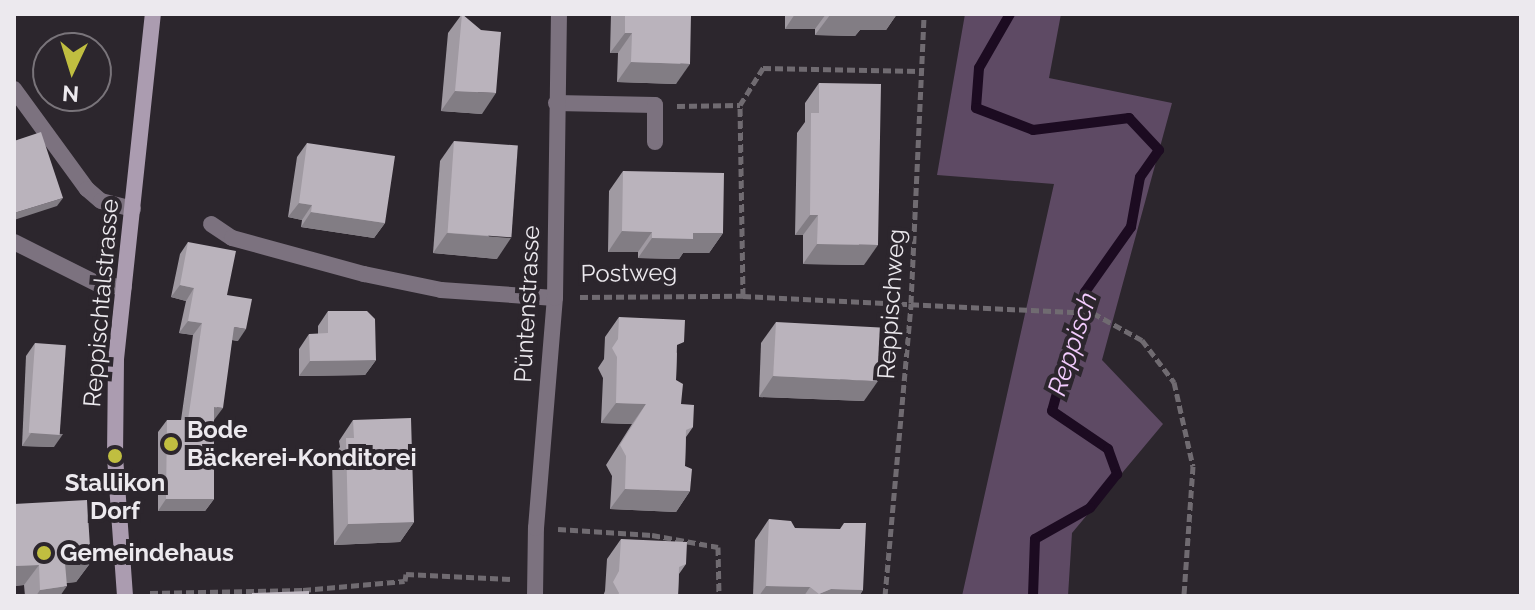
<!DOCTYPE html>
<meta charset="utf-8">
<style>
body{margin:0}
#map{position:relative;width:1535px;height:610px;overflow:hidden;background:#2c262d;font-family:Raleway,sans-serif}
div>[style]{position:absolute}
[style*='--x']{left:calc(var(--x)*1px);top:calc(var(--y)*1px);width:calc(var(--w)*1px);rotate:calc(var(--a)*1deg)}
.forest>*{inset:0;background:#5e4a64}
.stream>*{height:10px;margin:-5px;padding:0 5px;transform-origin:5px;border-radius:5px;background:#1c0b21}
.path>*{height:5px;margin-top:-2.5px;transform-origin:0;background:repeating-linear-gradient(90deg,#706b71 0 8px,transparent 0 12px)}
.lane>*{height:16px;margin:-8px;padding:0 8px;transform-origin:8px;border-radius:8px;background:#7c727f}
.street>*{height:16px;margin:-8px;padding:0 8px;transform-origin:8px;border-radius:8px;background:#7c727f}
.secondary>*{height:16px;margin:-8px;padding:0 8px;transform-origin:8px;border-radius:8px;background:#ab9cb0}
.wall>*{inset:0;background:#a09aa2}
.shaded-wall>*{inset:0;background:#827d84}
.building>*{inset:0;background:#bab3bc;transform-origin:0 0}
.dots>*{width:22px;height:22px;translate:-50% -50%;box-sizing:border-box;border:4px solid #2c262d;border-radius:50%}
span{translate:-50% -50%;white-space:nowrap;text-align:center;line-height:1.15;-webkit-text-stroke:8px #2c262d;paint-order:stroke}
.street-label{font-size:24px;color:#ece9ee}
.poi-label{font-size:24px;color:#ece9ee;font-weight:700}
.left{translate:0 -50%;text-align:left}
.water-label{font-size:26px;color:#f3ccfe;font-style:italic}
.frame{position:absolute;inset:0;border:16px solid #ece9ee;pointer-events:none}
.north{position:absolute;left:32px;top:32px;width:80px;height:80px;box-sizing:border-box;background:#2c262d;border:2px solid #79747a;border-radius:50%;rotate:184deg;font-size:22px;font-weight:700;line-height:32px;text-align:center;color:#ece9ee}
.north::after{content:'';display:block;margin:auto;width:28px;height:36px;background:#c0be40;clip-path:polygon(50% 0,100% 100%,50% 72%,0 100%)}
</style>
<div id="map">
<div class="forest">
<div style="clip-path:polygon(965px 14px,1061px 14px,1049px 78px,1172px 103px,1102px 360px,1163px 424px,1072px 533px,1068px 596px,962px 596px,1054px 184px,937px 175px)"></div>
</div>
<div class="stream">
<div style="--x:1010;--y:14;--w:62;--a:119.9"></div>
<div style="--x:979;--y:68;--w:40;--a:94.3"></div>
<div style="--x:976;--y:108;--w:61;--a:21.1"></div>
<div style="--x:1033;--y:130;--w:97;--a:-7.1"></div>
<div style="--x:1129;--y:118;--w:44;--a:46.8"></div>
<div style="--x:1159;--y:150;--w:33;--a:125"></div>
<div style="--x:1140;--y:177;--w:51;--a:100.2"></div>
<div style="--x:1131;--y:227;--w:80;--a:125.3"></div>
<div style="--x:1085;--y:292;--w:123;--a:105.5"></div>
<div style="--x:1052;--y:411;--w:68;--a:34.2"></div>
<div style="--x:1108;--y:449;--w:27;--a:70"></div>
<div style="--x:1117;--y:474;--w:43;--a:128.5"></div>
<div style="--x:1090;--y:508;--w:63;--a:150.6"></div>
<div style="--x:1035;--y:539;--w:57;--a:92"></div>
</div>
<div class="path">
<div style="--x:677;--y:106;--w:63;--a:-0.9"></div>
<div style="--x:743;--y:296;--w:191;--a:-90.9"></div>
<div style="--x:740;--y:105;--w:44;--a:-58.1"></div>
<div style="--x:763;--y:68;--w:157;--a:1.1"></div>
<div style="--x:580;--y:297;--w:163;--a:-0.4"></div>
<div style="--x:743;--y:296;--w:350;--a:2.8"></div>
<div style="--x:1093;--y:313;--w:56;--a:28.9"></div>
<div style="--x:1142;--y:340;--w:53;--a:52.7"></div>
<div style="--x:1174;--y:382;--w:86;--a:77.3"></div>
<div style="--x:1193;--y:466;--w:130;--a:94"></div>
<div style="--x:558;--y:529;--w:94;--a:3.7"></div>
<div style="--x:652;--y:535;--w:67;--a:10.3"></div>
<div style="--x:718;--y:547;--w:49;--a:88.8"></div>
<div style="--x:150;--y:593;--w:153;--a:-1.1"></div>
<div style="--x:303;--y:590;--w:102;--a:-5"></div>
<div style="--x:405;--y:581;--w:7;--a:-82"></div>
<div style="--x:406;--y:574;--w:106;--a:2.7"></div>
<div style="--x:885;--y:596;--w:294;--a:-84.9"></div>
<div style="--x:911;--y:303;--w:289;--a:-87.4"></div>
</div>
<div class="lane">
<div style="--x:556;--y:103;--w:99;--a:1.2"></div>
<div style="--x:655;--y:105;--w:37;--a:90"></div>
<div style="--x:211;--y:224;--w:25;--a:34"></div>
<div style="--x:232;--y:238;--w:137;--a:15.3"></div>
<div style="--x:364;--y:274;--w:79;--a:11.7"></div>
<div style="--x:441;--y:290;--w:114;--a:4"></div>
<div style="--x:14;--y:242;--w:96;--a:26.6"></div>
<div style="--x:100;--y:285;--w:24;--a:5"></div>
</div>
<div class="street">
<div style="--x:14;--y:89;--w:124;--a:53.9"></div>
<div style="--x:87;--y:189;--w:18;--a:41"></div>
<div style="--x:101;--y:201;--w:33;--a:14"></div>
<div style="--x:535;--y:596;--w:68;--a:-89.2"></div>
<div style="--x:536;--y:528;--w:231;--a:-85.3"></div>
<div style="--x:555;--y:298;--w:284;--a:-89.2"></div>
</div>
<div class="secondary">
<div style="--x:125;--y:596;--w:140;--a:-94.1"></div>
<div style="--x:115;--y:456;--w:97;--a:-89.4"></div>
<div style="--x:116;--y:359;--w:347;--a:-83.9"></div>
</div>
<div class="wall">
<div style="clip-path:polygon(462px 14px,482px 114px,441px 111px,448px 33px)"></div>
<div style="clip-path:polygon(611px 14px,691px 14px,676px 84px,617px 82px,618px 53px,610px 53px)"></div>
<div style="clip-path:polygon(785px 14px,897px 14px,886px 30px,860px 30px,855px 36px,815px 35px,815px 29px,785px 29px)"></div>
<div style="clip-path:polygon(819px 83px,864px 265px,803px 264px,803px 235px,795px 235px,797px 133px,805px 122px,805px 103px)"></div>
<div style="clip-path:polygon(454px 141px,497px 259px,433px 253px,440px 161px)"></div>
<div style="clip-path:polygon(307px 143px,385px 223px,374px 238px,301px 227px,302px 220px,288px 217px,297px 157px)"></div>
<div style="clip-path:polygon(623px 171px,723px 233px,709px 253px,683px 253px,679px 259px,638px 258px,638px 252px,608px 252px,609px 191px)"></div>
<div style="clip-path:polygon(188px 242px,227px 295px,238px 341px,232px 340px,214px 420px,214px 499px,205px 511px,158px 511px,158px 432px,167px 420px,181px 420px,193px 335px,179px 333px,186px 301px,171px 297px,180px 254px)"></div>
<div style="clip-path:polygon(328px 311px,376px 360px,365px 375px,299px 376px,299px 349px,309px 334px,318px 334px,318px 326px)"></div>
<div style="clip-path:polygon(619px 317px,677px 353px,676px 380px,681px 404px,693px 427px,686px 437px,685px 466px,690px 491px,676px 512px,610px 509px,612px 476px,606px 465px,632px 424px,601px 423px,603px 378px,598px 368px,604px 359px,605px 337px)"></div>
<div style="clip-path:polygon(776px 322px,864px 401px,759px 397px,761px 343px)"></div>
<div style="clip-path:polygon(35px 343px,54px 447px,22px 446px,26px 356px)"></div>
<div style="clip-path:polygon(353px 420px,414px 522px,400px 542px,334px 545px,332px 458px,340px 447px,339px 441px)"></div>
<div style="clip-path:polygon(14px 504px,91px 562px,76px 582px,66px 583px,60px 596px,25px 596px,24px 585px,14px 586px)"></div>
<div style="clip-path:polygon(769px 519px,795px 528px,863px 590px,859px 596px,753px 596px,755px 540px)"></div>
<div style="clip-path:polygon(621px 539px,686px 564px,679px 574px,678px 596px,603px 596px,605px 591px,607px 559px)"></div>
</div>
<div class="shaded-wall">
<div style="clip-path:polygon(795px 14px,826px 14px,815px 29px,785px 29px)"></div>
<div style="clip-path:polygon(866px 14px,897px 14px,886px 30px,860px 30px,855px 36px,815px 35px,830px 15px)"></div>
<div style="clip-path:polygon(625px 33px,632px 33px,618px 53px,610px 53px)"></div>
<div style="clip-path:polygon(631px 62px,690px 64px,676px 84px,617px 82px)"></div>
<div style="clip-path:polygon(455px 91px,496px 93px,482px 114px,441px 111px)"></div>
<div style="clip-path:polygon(63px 198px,57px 206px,14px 220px,14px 213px)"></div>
<div style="clip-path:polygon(299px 203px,312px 205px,302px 220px,288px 217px)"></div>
<div style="clip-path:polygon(311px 212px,385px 223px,374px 238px,301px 227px)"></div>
<div style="clip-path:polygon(810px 215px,818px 215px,803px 235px,795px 235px)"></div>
<div style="clip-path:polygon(622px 231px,652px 232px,638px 252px,608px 252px)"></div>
<div style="clip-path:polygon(447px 233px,511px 238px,497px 259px,433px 253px)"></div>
<div style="clip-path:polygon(693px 233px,723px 233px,709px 253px,683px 253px,679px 259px,638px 258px,652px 238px)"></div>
<div style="clip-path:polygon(817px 244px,878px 245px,864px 265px,803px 264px)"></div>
<div style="clip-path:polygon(180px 285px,194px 288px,186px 301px,171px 297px)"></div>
<div style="clip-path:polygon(188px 321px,202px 323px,193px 335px,179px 333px)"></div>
<div style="clip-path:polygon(234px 327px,246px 329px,238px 341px,226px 339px)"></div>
<div style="clip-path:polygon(376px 360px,365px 375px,299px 376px,310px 361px)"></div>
<div style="clip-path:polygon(773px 376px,878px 381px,864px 401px,759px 397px)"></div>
<div style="clip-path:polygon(616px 403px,646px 404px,632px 424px,601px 423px)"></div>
<div style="clip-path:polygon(214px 407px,223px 408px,214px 420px,205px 419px)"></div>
<div style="clip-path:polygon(31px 433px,63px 434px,54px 447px,22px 446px)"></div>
<div style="clip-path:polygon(625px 489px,690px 491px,676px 512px,610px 509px)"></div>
<div style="clip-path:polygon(166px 499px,214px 499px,205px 511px,158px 511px)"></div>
<div style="clip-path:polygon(414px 522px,400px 542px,334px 545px,348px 524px)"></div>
<div style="clip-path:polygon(91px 562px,76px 582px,51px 584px,65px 563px)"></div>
<div style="clip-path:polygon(39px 565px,24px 585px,14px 586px,14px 566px)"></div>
<div style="clip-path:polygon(67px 586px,60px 596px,36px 596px,40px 590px)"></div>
<div style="clip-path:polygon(766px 586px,810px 587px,804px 596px,759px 596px)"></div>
<div style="clip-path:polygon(831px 589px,863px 590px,859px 596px,817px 596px,819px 594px)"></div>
</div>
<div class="building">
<div style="clip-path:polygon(462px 14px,481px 30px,501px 32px,496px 93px,455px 91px)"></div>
<div style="clip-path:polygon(625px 14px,691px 14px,690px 64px,631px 62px,632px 33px,625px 33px)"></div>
<div style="clip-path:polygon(830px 14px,869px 14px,869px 16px,830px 15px)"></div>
<div style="clip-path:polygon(819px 83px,881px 84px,878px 245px,817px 244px,818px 215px,810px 215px,811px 113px,819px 113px)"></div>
<div style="clip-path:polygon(41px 132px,63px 198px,14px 213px,14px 141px)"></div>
<div style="left:454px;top:141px;width:64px;height:92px;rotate:4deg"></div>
<div style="clip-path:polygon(307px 143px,395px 156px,385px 223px,311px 212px,312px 205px,299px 203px)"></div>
<div style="clip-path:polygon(623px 171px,724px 173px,723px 233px,693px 233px,693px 239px,652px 238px,652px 232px,622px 231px)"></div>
<div style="clip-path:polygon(188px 242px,236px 251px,227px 295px,252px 299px,246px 329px,234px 327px,223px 408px,214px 407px,214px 499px,166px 499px,167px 420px,188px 420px,202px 323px,188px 321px,194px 288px,180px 285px)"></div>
<div style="clip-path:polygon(328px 311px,367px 311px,375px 319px,376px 360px,310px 361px,309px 334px,328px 333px)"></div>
<div style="clip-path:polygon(619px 317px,685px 320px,684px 342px,677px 345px,676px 380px,683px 384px,681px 404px,694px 405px,693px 427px,686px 430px,685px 466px,692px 469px,690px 491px,625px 489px,626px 456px,620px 445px,646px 404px,616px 403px,617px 357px,612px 348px,618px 339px)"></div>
<div style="left:776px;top:322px;width:104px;height:54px;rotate:3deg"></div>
<div style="left:35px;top:343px;width:31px;height:90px;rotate:4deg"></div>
<div style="clip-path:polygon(411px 418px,414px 522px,348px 524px,346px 438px,354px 438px,353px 420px)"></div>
<div style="clip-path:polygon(87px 500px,91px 562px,65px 563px,67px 586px,40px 590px,39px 565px,14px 566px,14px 504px)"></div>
<div style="clip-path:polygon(769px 519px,791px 521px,795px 528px,840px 529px,844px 523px,866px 523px,863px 590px,831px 589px,819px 594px,810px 587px,766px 586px)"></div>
<div style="clip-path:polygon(621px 539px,687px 542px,686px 564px,679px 567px,678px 596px,618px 596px,619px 593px,613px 582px,619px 571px)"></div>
<div style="clip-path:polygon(309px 591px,309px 596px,252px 596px,252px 593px)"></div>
</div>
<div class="dots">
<div style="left:171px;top:444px;background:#c0be40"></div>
<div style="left:115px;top:456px;background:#c0be40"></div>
<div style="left:44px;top:553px;background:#c0be40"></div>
</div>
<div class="street-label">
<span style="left:629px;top:273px;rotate:-1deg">Postweg</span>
<span style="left:101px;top:303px;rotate:-85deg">Reppischtalstrasse</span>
<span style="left:527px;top:304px;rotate:-87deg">Püntenstrasse</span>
<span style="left:891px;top:304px;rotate:-86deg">Reppischweg</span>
</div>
<div class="poi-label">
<span class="left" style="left:187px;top:444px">Bode<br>Bäckerei-Konditorei</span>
<span style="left:115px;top:497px">Stallikon<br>Dorf</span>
<span class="left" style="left:60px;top:553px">Gemeindehaus</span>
</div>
<div class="water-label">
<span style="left:1073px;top:344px;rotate:-72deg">Reppisch</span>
</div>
<div class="frame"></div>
<div class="north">N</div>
</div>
